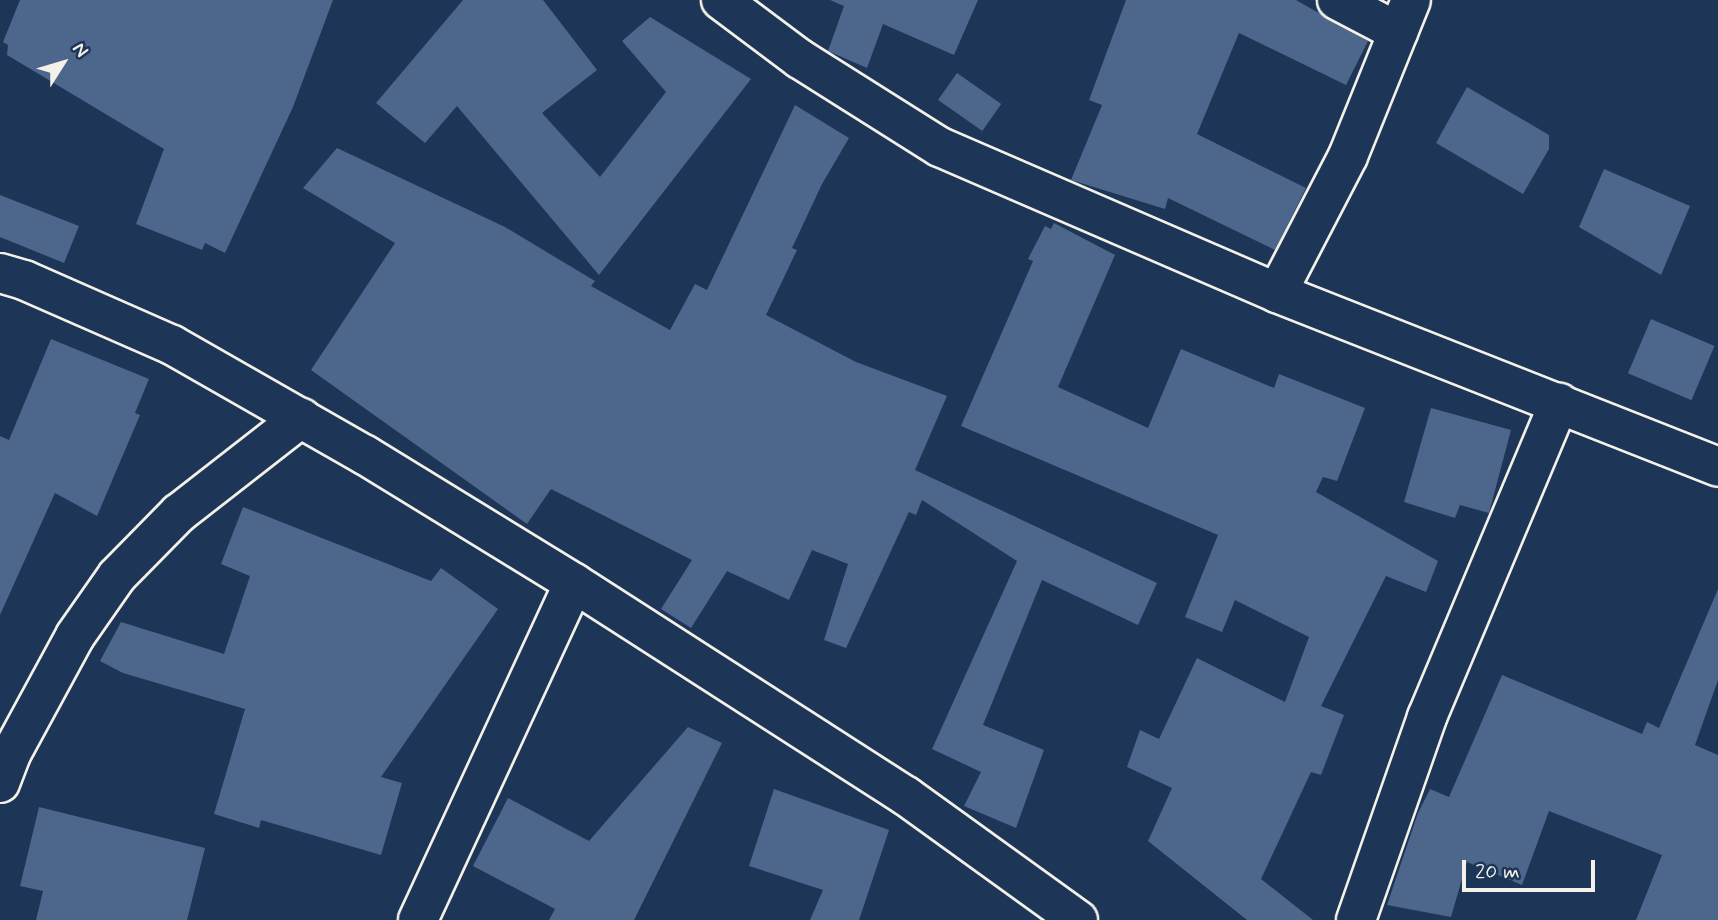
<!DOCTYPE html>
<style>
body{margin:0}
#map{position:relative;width:1718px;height:920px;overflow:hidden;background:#1d3557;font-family:Mynerve,sans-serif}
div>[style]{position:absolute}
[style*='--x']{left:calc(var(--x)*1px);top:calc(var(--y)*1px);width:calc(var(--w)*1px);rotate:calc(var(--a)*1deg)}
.building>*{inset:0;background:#4d668c;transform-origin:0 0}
.roads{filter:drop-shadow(2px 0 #f4f1e8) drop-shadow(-2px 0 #f4f1e8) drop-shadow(0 2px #f4f1e8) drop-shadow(0 -2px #f4f1e8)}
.minor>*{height:38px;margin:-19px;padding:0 19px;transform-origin:19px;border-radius:19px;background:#1d3557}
span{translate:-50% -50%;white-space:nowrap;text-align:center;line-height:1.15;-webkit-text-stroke:7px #1d3557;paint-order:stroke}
.north{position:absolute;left:28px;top:28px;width:70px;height:70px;-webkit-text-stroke:5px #1d3557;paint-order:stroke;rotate:53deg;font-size:19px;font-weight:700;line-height:28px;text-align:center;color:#f4f1e8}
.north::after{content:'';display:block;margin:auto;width:24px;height:32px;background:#f4f1e8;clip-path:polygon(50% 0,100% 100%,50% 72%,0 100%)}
.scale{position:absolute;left:1462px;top:860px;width:133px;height:32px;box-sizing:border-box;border:4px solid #f4f1e8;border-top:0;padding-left:9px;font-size:21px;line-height:24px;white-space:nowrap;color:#f4f1e8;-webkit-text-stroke:5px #1d3557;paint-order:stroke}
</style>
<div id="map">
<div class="building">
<div style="clip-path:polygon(20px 0,333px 0,293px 107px,225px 253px,205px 243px,202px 250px,136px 224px,164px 149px,7px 55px,8px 45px,3px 42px)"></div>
<div style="clip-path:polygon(463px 0,543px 0,597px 70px,542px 113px,600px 177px,666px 92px,622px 41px,650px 17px,751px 79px,599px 275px,457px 106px,425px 143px,376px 103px)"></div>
<div style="clip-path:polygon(830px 0,978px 0,954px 55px,883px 24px,867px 68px,828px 51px,844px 6px)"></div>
<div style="clip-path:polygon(1126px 0,1296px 0,1368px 41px,1346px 85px,1239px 33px,1197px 134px,1306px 188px,1275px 250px,1168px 198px,1165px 209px,1071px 180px,1102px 105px,1089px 100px)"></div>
<div style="left:957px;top:73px;width:54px;height:33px;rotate:35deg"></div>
<div style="clip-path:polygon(1467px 87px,1549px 135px,1549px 149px,1523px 194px,1436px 143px)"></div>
<div style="clip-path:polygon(795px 105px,849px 138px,822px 184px,792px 248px,797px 250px,766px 315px,856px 362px,947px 396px,915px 470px,1157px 583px,1138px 625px,1042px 580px,983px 725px,1044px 750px,1016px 828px,964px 806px,981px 772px,932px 749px,1017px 561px,922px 500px,916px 515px,909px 512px,846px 648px,824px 640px,848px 564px,812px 550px,789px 600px,727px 571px,691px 628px,661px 609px,692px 560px,551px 489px,527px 524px,311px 370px,395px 243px,303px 188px,337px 148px,505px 227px,595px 281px,591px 286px,670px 330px,695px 284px,707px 290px)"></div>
<div style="clip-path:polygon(1604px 169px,1690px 206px,1661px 275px,1579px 227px)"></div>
<div style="clip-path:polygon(0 195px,79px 226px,64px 263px,0 237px)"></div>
<div style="clip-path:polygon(1054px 223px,1115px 255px,1058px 387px,1148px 428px,1181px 349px,1274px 388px,1279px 374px,1365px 408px,1337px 481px,1323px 477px,1316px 492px,1438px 561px,1426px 592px,1386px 576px,1321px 706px,1344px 715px,1321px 775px,1311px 772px,1261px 879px,1313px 920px,1247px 920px,1148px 841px,1172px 788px,1127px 767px,1140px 730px,1159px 739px,1197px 658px,1285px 702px,1309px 637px,1235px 600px,1222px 632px,1185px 617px,1218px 535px,961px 426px,1033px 261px,1028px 259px,1045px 226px,1051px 229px)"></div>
<div style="left:1651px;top:319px;width:69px;height:59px;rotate:23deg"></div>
<div style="clip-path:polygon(51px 339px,149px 379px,135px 413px,140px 415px,97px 516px,55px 493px,0 615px,0 436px,9px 440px)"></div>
<div style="clip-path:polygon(1431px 408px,1511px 430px,1489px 513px,1460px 505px,1455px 518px,1404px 502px)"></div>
<div style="clip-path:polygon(243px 507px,431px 581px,441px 568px,498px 609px,381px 777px,402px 783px,381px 855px,261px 820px,259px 828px,214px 814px,245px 709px,123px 673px,100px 661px,121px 622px,224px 654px,250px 576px,221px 564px)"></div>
<div style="clip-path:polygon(1718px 589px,1718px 680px,1695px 745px,1718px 755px,1718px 920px,1636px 920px,1662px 855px,1549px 811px,1522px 885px,1467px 862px,1451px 917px,1387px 905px,1418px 813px,1430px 789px,1449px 797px,1502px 675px,1642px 734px,1647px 722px,1659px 728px)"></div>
<div style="clip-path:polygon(688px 727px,722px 743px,634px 920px,549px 920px,555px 909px,473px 866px,508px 798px,589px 841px)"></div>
<div style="clip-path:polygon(774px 789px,889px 830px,859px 920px,810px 920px,823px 890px,749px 866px)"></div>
<div style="clip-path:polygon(39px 807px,205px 848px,187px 920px,36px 920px,43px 891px,20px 886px)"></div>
</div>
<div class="roads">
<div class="minor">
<div style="--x:721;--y:0;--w:99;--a:36.8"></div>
<div style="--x:800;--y:59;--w:165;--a:32.2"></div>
<div style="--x:940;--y:147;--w:367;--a:23.4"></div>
<div style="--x:1277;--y:293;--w:474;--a:21.5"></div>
<div style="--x:1337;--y:0;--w:69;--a:27.7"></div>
<div style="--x:0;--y:273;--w:25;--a:16"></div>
<div style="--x:24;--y:280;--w:162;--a:23.7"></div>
<div style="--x:172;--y:345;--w:222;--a:29.7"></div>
<div style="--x:365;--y:455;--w:245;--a:31.5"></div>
<div style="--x:574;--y:583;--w:394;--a:32.7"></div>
<div style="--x:906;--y:796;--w:212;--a:35.8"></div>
<div style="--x:1277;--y:293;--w:154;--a:-62.6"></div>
<div style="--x:1348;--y:156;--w:168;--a:-68"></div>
<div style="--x:0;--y:783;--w:31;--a:-69"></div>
<div style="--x:11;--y:754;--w:134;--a:-61.5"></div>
<div style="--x:75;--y:636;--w:73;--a:-55"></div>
<div style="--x:117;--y:576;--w:88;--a:-45.5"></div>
<div style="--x:179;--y:513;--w:155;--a:-37.9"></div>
<div style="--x:418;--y:920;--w:371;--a:-65.2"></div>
<div style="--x:1356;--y:920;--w:215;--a:-70.7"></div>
<div style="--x:1427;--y:717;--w:341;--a:-67.2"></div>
</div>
</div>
<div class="north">N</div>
<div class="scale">20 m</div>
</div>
